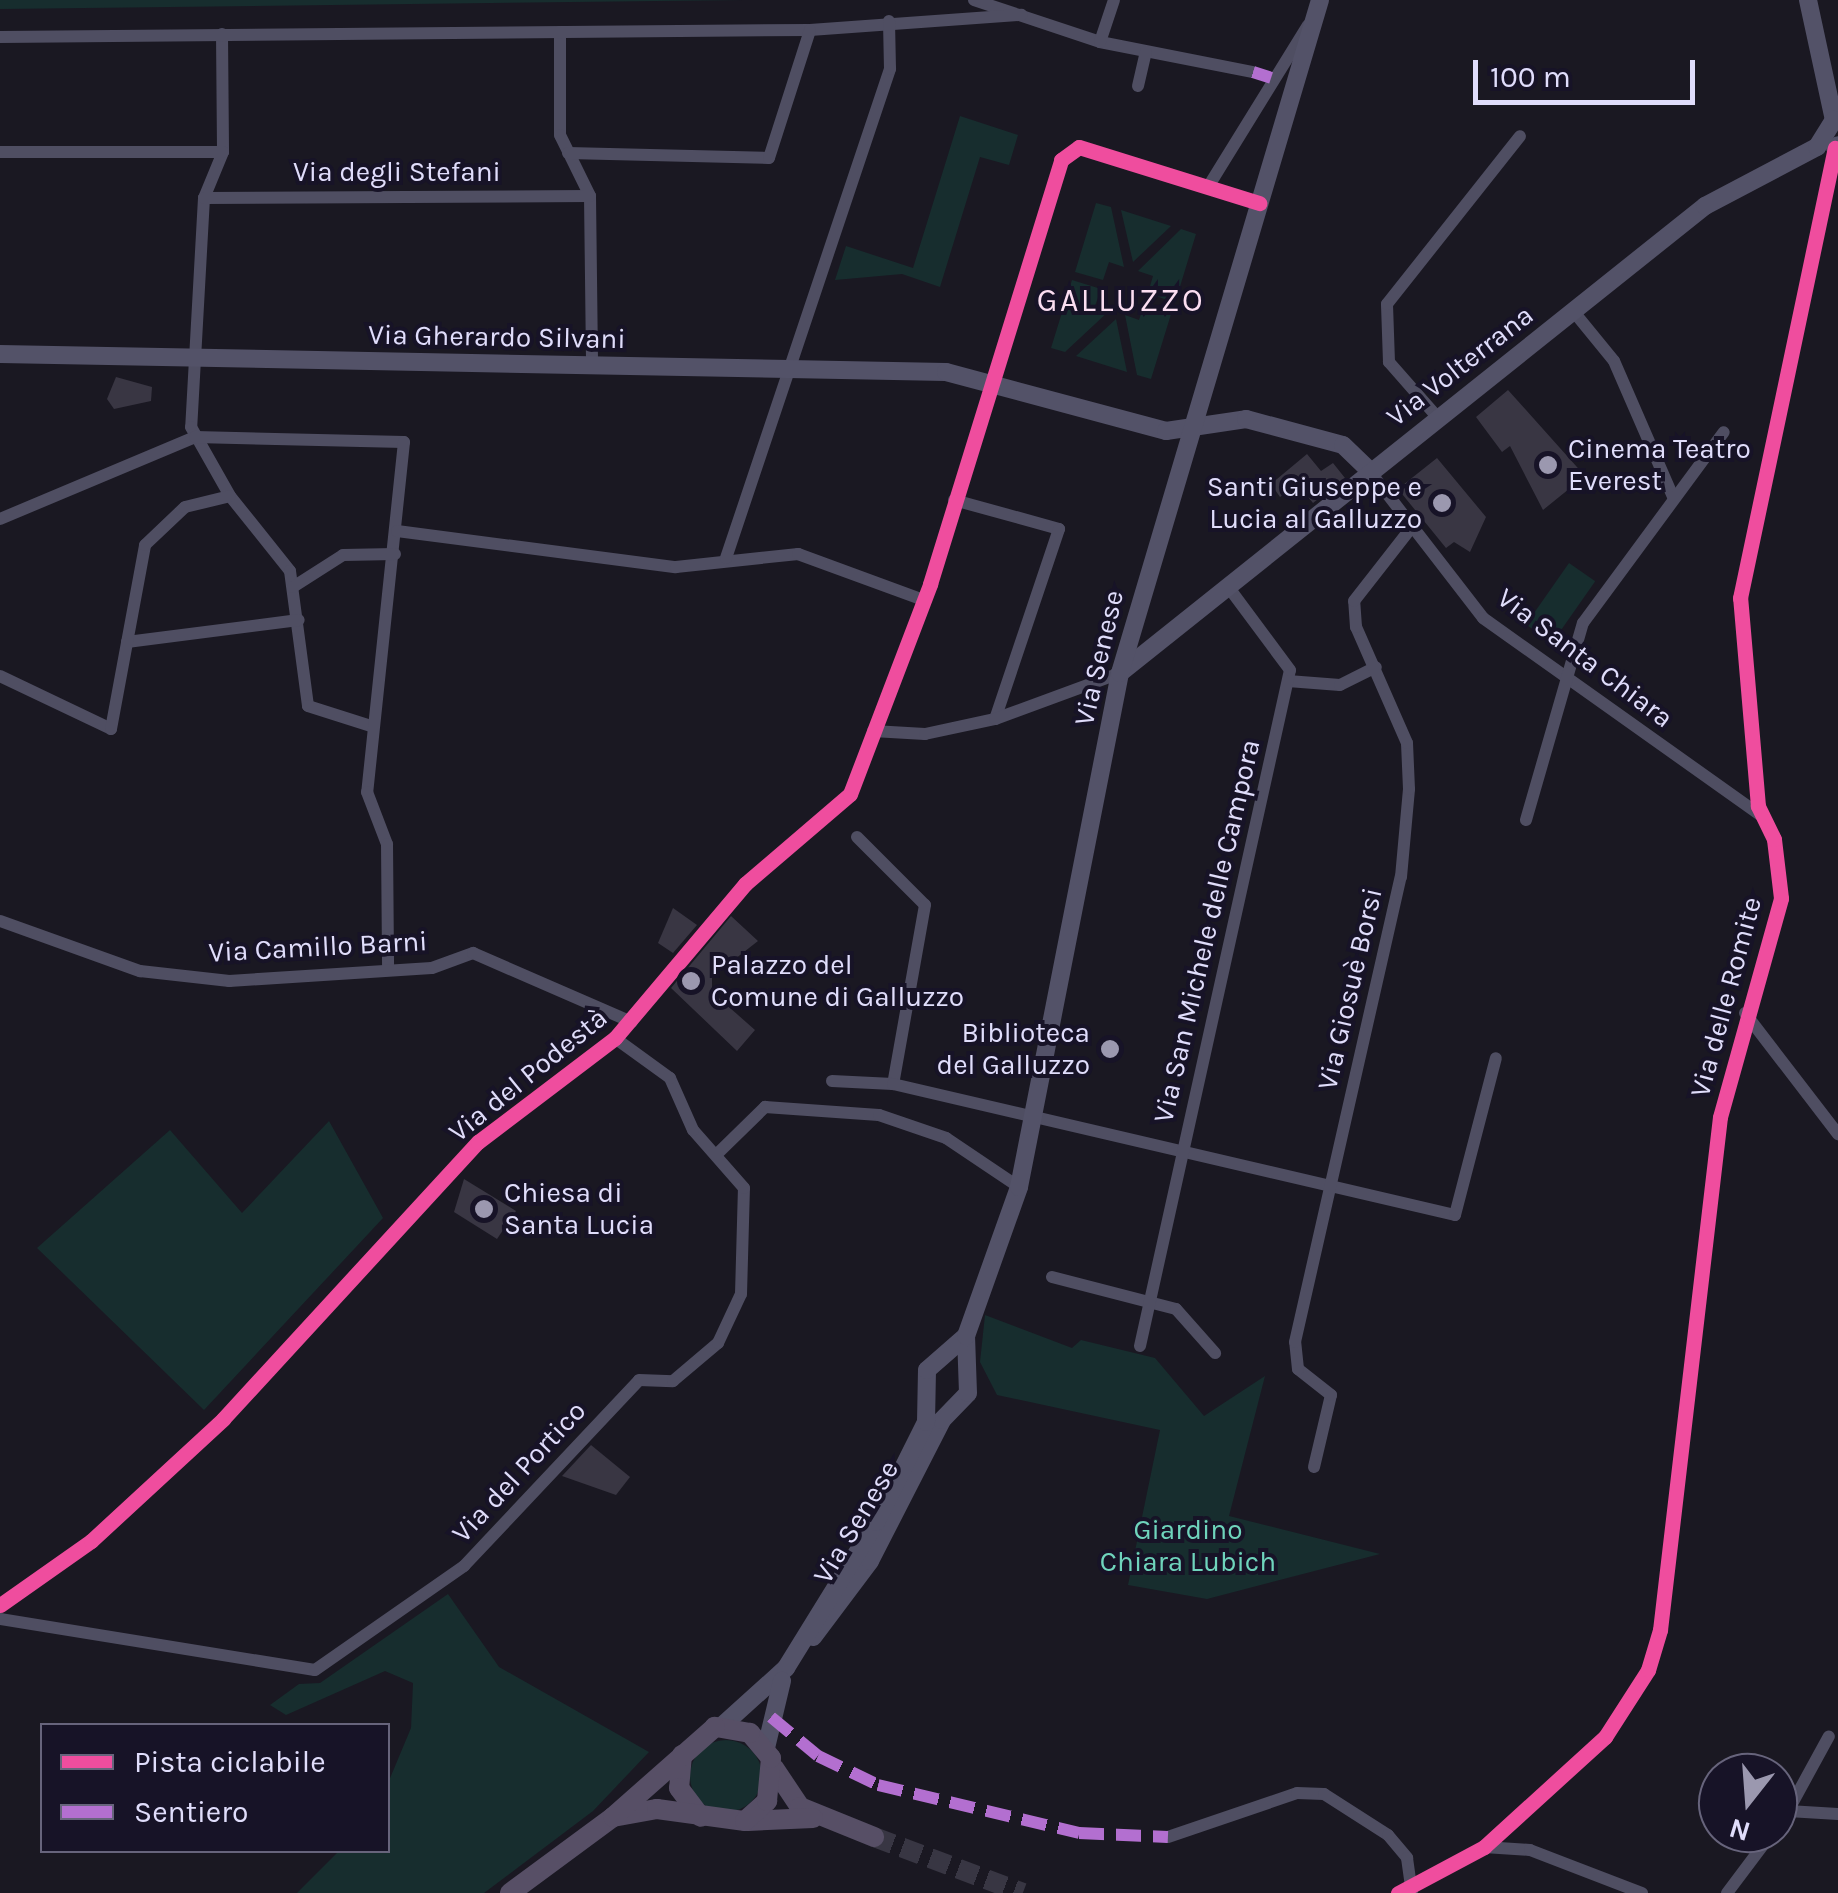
<!DOCTYPE html>
<meta charset="utf-8">
<style>
body{margin:0}
#map{position:relative;width:1838px;height:1893px;overflow:hidden;background:#1a1822;font-family:Karla,sans-serif}
div>[style]{position:absolute}
[style*='--x']{left:calc(var(--x)*1px);top:calc(var(--y)*1px);width:calc(var(--w)*1px);rotate:calc(var(--a)*1deg)}
.green>*{inset:0;background:#172d2e;transform-origin:0 0}
.round{border-radius:50%}
.building>*{inset:0;background:#393643}
.primary-tunnel>*{height:20px;margin-top:-10px;transform-origin:0;background:repeating-linear-gradient(90deg,#383643 0 20px,transparent 0 30px)}
.minor>*{height:12px;margin:-6px;padding:0 6px;transform-origin:6px;border-radius:6px;background:#4f4e62}
.secondary>*{height:18px;margin:-9px;padding:0 9px;transform-origin:9px;border-radius:9px;background:#535268}
.primary>*{height:20px;margin:-10px;padding:0 10px;transform-origin:10px;border-radius:10px;background:#574f66}
.quiet>*{height:12px;margin-top:-6px;transform-origin:0;background:repeating-linear-gradient(90deg,#b36fd0 0 25px,transparent 0 37px)}
.cycleway>*{height:15px;margin:-7.5px;padding:0 7.5px;transform-origin:7.5px;border-radius:7.5px;background:#ef4d9e}
.dots>*{width:28px;height:28px;translate:-50% -50%;box-sizing:border-box;border:5px solid #171327;border-radius:50%}
span{translate:-50% -50%;white-space:nowrap;text-align:center;line-height:1.15;-webkit-text-stroke:8px #171327;paint-order:stroke}
.street-label{font-size:28px;color:#e0ddfb}
.poi-label{font-size:28px;color:#e0ddfb}
.left{translate:0 -50%;text-align:left}
.right{translate:-100% -50%;text-align:right}
.park-label{font-size:28px;color:#6fd4bc}
.quarter-label{font-size:32px;color:#fbdef1;letter-spacing:2.5px}
.legend{position:absolute;left:40px;top:1723px;width:350px;height:130px;box-sizing:border-box;background:#171327;border:2px solid #67647c;margin:0;padding:12px 18px;list-style:none;font-size:30px;color:#e0ddfb}
.legend li{display:flex;align-items:center;gap:20px;height:50px}
.legend b{width:50px;border:2px solid #67647c}
.north{position:absolute;left:1698px;top:1753px;width:100px;height:100px;box-sizing:border-box;background:#171327;border:2px solid #67647c;border-radius:50%;rotate:197deg;font-size:28px;font-weight:700;line-height:40px;text-align:center;color:#e0ddfb}
.north::after{content:'';display:block;margin:auto;width:35px;height:45px;background:#9b98af;clip-path:polygon(50% 0,100% 100%,50% 72%,0 100%)}
.scale{position:absolute;left:1473px;top:60px;width:222px;height:45px;box-sizing:border-box;border:5px solid #e0ddfb;border-top:0;padding-left:12px;font-size:30px;line-height:35px;white-space:nowrap;color:#e0ddfb;-webkit-text-stroke:8px #171327;paint-order:stroke}
</style>
<div id="map">
<div class="green">
<div style="clip-path:polygon(0 0,743px 0,0 9px)"></div>
<div style="clip-path:polygon(960px 116px,1018px 135px,1009px 165px,980px 157px,940px 287px,902px 274px,835px 280px,846px 246px,913px 268px)"></div>
<div style="clip-path:polygon(1096px 203px,1111px 207px,1124px 267px,1109px 262px,1103px 280px,1075px 272px)"></div>
<div style="clip-path:polygon(1121px 210px,1171px 226px,1133px 262px)"></div>
<div style="clip-path:polygon(1181px 229px,1196px 234px,1175px 303px,1148px 293px,1153px 276px,1138px 271px)"></div>
<div style="clip-path:polygon(1072px 280px,1101px 289px,1095px 306px,1109px 311px,1065px 352px,1051px 348px)"></div>
<div style="clip-path:polygon(1145px 302px,1172px 311px,1151px 379px,1137px 375px,1125px 315px,1139px 320px)"></div>
<div style="clip-path:polygon(1116px 319px,1127px 372px,1076px 356px)"></div>
<div style="left:1569px;top:563px;width:32px;height:75px;rotate:35deg"></div>
<div style="clip-path:polygon(329px 1121px,383px 1218px,204px 1410px,37px 1248px,170px 1130px,242px 1213px)"></div>
<div style="clip-path:polygon(985px 1315px,1072px 1348px,1081px 1340px,1155px 1358px,1204px 1416px,1265px 1376px,1229px 1516px,1380px 1554px,1207px 1599px,1128px 1585px,1160px 1430px,997px 1395px,980px 1362px)"></div>
<div style="clip-path:polygon(448px 1594px,499px 1667px,649px 1752px,593px 1811px,484px 1893px,297px 1893px,339px 1851px,388px 1850px,388px 1783px,411px 1728px,413px 1683px,385px 1671px,286px 1715px,270px 1705px,299px 1684px,320px 1683px)"></div>
<div class="round" style="left:690px;top:1740px;width:72px;height:72px"></div>
</div>
<div class="building">
<div style="clip-path:polygon(116px 377px,152px 387px,151px 401px,114px 409px,107px 399px)"></div>
<div style="clip-path:polygon(1508px 390px,1585px 476px,1543px 510px,1510px 446px,1502px 452px,1476px 417px)"></div>
<div style="clip-path:polygon(1307px 454px,1321px 471px,1333px 463px,1345px 478px,1313px 503px,1297px 484px,1280px 497px,1271px 484px)"></div>
<div style="clip-path:polygon(1437px 458px,1486px 517px,1470px 552px,1454px 542px,1446px 548px,1398px 489px)"></div>
<div style="clip-path:polygon(673px 908px,697px 925px,673px 953px,658px 943px)"></div>
<div style="clip-path:polygon(731px 916px,758px 941px,712px 977px,712px 992px,755px 1030px,737px 1051px,671px 988px)"></div>
<div style="clip-path:polygon(464px 1179px,516px 1211px,497px 1239px,454px 1212px)"></div>
<div style="clip-path:polygon(591px 1445px,630px 1477px,616px 1495px,562px 1476px)"></div>
</div>
<div class="primary-tunnel">
<div style="--x:874;--y:1837;--w:159;--a:20.6"></div>
</div>
<div class="minor">
<div style="--x:974;--y:0;--w:133;--a:18.4"></div>
<div style="--x:1100;--y:42;--w:156;--a:11.1"></div>
<div style="--x:560;--y:32;--w:103;--a:90"></div>
<div style="--x:560;--y:135;--w:68;--a:63.8"></div>
<div style="--x:590;--y:196;--w:170;--a:89.3"></div>
<div style="--x:222;--y:34;--w:118;--a:89.5"></div>
<div style="--x:223;--y:152;--w:50;--a:112.4"></div>
<div style="--x:204;--y:198;--w:229;--a:93.2"></div>
<div style="--x:191;--y:427;--w:79;--a:60.5"></div>
<div style="--x:230;--y:496;--w:96;--a:51.3"></div>
<div style="--x:290;--y:571;--w:136;--a:82.4"></div>
<div style="--x:308;--y:706;--w:66;--a:17.6"></div>
<div style="--x:0;--y:37;--w:810;--a:-0.5"></div>
<div style="--x:810;--y:30;--w:212;--a:-4.1"></div>
<div style="--x:1100;--y:42;--w:44;--a:-71.6"></div>
<div style="--x:1138;--y:86;--w:35;--a:-77"></div>
<div style="--x:0;--y:152;--w:223;--a:0"></div>
<div style="--x:568;--y:153;--w:201;--a:1.4"></div>
<div style="--x:769;--y:158;--w:134;--a:-72.2"></div>
<div style="--x:1208;--y:187;--w:190;--a:-58.3"></div>
<div style="--x:204;--y:198;--w:386;--a:-0.3"></div>
<div style="--x:1574;--y:312;--w:63;--a:50.8"></div>
<div style="--x:1614;--y:361;--w:150;--a:66.5"></div>
<div style="--x:1439;--y:419;--w:76;--a:-131.3"></div>
<div style="--x:1389;--y:362;--w:58;--a:-92"></div>
<div style="--x:1387;--y:304;--w:214;--a:-51.6"></div>
<div style="--x:1368;--y:469;--w:188;--a:52.3"></div>
<div style="--x:1483;--y:618;--w:339;--a:35.4"></div>
<div style="--x:954;--y:500;--w:109;--a:15.4"></div>
<div style="--x:1059;--y:529;--w:200;--a:108.6"></div>
<div style="--x:0;--y:519;--w:212;--a:-22.8"></div>
<div style="--x:195;--y:437;--w:209;--a:1.4"></div>
<div style="--x:404;--y:442;--w:352;--a:96"></div>
<div style="--x:367;--y:792;--w:56;--a:69"></div>
<div style="--x:387;--y:844;--w:126;--a:89.5"></div>
<div style="--x:397;--y:531;--w:281;--a:7.4"></div>
<div style="--x:676;--y:567;--w:123;--a:-6.1"></div>
<div style="--x:798;--y:554;--w:134;--a:20.1"></div>
<div style="--x:726;--y:558;--w:516;--a:-71.46"></div>
<div style="--x:890;--y:69;--w:48;--a:-91.2"></div>
<div style="--x:293;--y:587;--w:59;--a:-32.6"></div>
<div style="--x:343;--y:555;--w:52;--a:-1.1"></div>
<div style="--x:127;--y:642;--w:173;--a:-7.3"></div>
<div style="--x:0;--y:676;--w:123;--a:25.5"></div>
<div style="--x:111;--y:729;--w:187;--a:-79.5"></div>
<div style="--x:145;--y:545;--w:55;--a:-43.5"></div>
<div style="--x:185;--y:507;--w:46;--a:-13.7"></div>
<div style="--x:1288;--y:681;--w:52;--a:4.4"></div>
<div style="--x:1340;--y:685;--w:40;--a:-26.6"></div>
<div style="--x:873;--y:731;--w:52;--a:3.3"></div>
<div style="--x:925;--y:734;--w:72;--a:-12.1"></div>
<div style="--x:995;--y:719;--w:133;--a:-20.2"></div>
<div style="--x:1526;--y:820;--w:205;--a:-73.9"></div>
<div style="--x:1583;--y:623;--w:237;--a:-53.6"></div>
<div style="--x:857;--y:837;--w:96;--a:45"></div>
<div style="--x:925;--y:905;--w:182;--a:100.1"></div>
<div style="--x:0;--y:921;--w:149;--a:19.7"></div>
<div style="--x:140;--y:971;--w:90;--a:6.4"></div>
<div style="--x:229;--y:981;--w:203;--a:-3.7"></div>
<div style="--x:432;--y:968;--w:44;--a:-20.1"></div>
<div style="--x:473;--y:953;--w:173;--a:23.5"></div>
<div style="--x:1745;--y:1013;--w:153;--a:52.5"></div>
<div style="--x:832;--y:1081;--w:61;--a:2.8"></div>
<div style="--x:893;--y:1084;--w:577;--a:13.12"></div>
<div style="--x:1455;--y:1215;--w:162;--a:-75.4"></div>
<div style="--x:716;--y:1155;--w:69;--a:-44.4"></div>
<div style="--x:765;--y:1107;--w:114;--a:4"></div>
<div style="--x:879;--y:1115;--w:71;--a:18.9"></div>
<div style="--x:946;--y:1138;--w:88;--a:33.9"></div>
<div style="--x:1052;--y:1277;--w:128;--a:14.5"></div>
<div style="--x:1176;--y:1309;--w:59;--a:48.4"></div>
<div style="--x:1140;--y:1346;--w:692;--a:-77.49"></div>
<div style="--x:1290;--y:670;--w:102;--a:-126.6"></div>
<div style="--x:1314;--y:1467;--w:74;--a:-76.7"></div>
<div style="--x:1331;--y:1395;--w:42;--a:-141.8"></div>
<div style="--x:1298;--y:1369;--w:27;--a:-96"></div>
<div style="--x:1295;--y:1342;--w:477;--a:-77.2"></div>
<div style="--x:1401;--y:877;--w:88;--a:-84.8"></div>
<div style="--x:1409;--y:789;--w:46;--a:-92.5"></div>
<div style="--x:1407;--y:743;--w:127;--a:-113.7"></div>
<div style="--x:1356;--y:627;--w:26;--a:-94"></div>
<div style="--x:1354;--y:601;--w:93;--a:-52"></div>
<div style="--x:0;--y:1605;--w:111;--a:-35.1"></div>
<div style="--x:91;--y:1541;--w:180;--a:-42.7"></div>
<div style="--x:223;--y:1419;--w:377;--a:-47.4"></div>
<div style="--x:478;--y:1142;--w:172;--a:-37.2"></div>
<div style="--x:615;--y:1038;--w:202;--a:-49.8"></div>
<div style="--x:745;--y:884;--w:138;--a:-40.6"></div>
<div style="--x:850;--y:794;--w:225;--a:-69.1"></div>
<div style="--x:930;--y:584;--w:444;--a:-72.8"></div>
<div style="--x:1061;--y:160;--w:22;--a:-36"></div>
<div style="--x:1079;--y:147;--w:189;--a:17.3"></div>
<div style="--x:0;--y:1619;--w:319;--a:9.2"></div>
<div style="--x:315;--y:1670;--w:182;--a:-34.9"></div>
<div style="--x:464;--y:1566;--w:255;--a:-46.7"></div>
<div style="--x:639;--y:1380;--w:34;--a:2"></div>
<div style="--x:673;--y:1381;--w:59;--a:-40.2"></div>
<div style="--x:718;--y:1343;--w:54;--a:-64.9"></div>
<div style="--x:741;--y:1294;--w:106;--a:-88.4"></div>
<div style="--x:744;--y:1188;--w:77;--a:-131.3"></div>
<div style="--x:693;--y:1130;--w:57;--a:-113.9"></div>
<div style="--x:670;--y:1078;--w:68;--a:-144"></div>
<div style="--x:1788;--y:1811;--w:85;--a:-61.3"></div>
<div style="--x:1778;--y:1824;--w:16;--a:-52"></div>
<div style="--x:1788;--y:1811;--w:50;--a:3.4"></div>
<div style="--x:1168;--y:1837;--w:136;--a:-18.8"></div>
<div style="--x:1297;--y:1793;--w:27;--a:2"></div>
<div style="--x:1324;--y:1794;--w:76;--a:32.6"></div>
<div style="--x:1388;--y:1835;--w:30;--a:50"></div>
<div style="--x:1407;--y:1858;--w:35;--a:82"></div>
<div style="--x:1484;--y:1847;--w:46;--a:3.7"></div>
<div style="--x:1530;--y:1850;--w:120;--a:21"></div>
<div style="--x:1398;--y:1893;--w:98;--a:-28.1"></div>
<div style="--x:1484;--y:1847;--w:164;--a:-42.3"></div>
<div style="--x:1605;--y:1737;--w:80;--a:-57.3"></div>
<div style="--x:1648;--y:1670;--w:42;--a:-73.3"></div>
<div style="--x:1660;--y:1630;--w:516;--a:-83.33"></div>
<div style="--x:1720;--y:1117;--w:227;--a:-74.4"></div>
<div style="--x:1781;--y:898;--w:59;--a:-96.8"></div>
<div style="--x:1774;--y:839;--w:37;--a:-116"></div>
<div style="--x:1758;--y:806;--w:209;--a:-94.9"></div>
<div style="--x:1740;--y:598;--w:460;--a:-78.1"></div>
<div style="--x:1727;--y:1893;--w:75;--a:-53.1"></div>
</div>
<div class="secondary">
<div style="--x:1808;--y:0;--w:123;--a:77.8"></div>
<div style="--x:1835;--y:148;--w:4;--a:-45"></div>
<div style="--x:0;--y:354;--w:946;--a:1.09"></div>
<div style="--x:946;--y:372;--w:228;--a:15"></div>
<div style="--x:1166;--y:431;--w:81;--a:-8.5"></div>
<div style="--x:1246;--y:419;--w:100;--a:15"></div>
<div style="--x:1343;--y:445;--w:35;--a:44"></div>
<div style="--x:1120;--y:673;--w:749;--a:-38.6"></div>
<div style="--x:1705;--y:206;--w:127;--a:-27.8"></div>
<div style="--x:1817;--y:147;--w:32;--a:-58"></div>
<div style="--x:813;--y:1637;--w:95;--a:-53.1"></div>
<div style="--x:870;--y:1561;--w:158;--a:-62.9"></div>
<div style="--x:942;--y:1420;--w:37;--a:-46"></div>
<div style="--x:968;--y:1393;--w:57;--a:-92"></div>
<div style="--x:723;--y:1725;--w:85;--a:-42.1"></div>
<div style="--x:786;--y:1668;--w:172;--a:-58.3"></div>
<div style="--x:876;--y:1522;--w:112;--a:-63.4"></div>
<div style="--x:926;--y:1422;--w:52;--a:-88.9"></div>
<div style="--x:927;--y:1370;--w:52;--a:-41.1"></div>
<div style="--x:966;--y:1336;--w:158;--a:-70.4"></div>
<div style="--x:1019;--y:1187;--w:524;--a:-78.88"></div>
<div style="--x:1120;--y:673;--w:702;--a:-73.45"></div>
<div style="--x:766;--y:1748;--w:69;--a:-76.6"></div>
</div>
<div class="primary">
<div style="--x:682;--y:1755;--w:33;--a:95"></div>
<div style="--x:679;--y:1788;--w:36;--a:53"></div>
<div style="--x:774;--y:1768;--w:47;--a:56.3"></div>
<div style="--x:800;--y:1807;--w:80;--a:22.1"></div>
<div style="--x:748;--y:1821;--w:65;--a:-2.6"></div>
<div style="--x:510;--y:1893;--w:128;--a:-36.4"></div>
<div style="--x:613;--y:1817;--w:45;--a:-10.3"></div>
<div style="--x:657;--y:1809;--w:89;--a:7.8"></div>
<div style="--x:745;--y:1821;--w:30;--a:-42"></div>
<div style="--x:767;--y:1801;--w:43;--a:-84.7"></div>
<div style="--x:771;--y:1758;--w:33;--a:-130"></div>
<div style="--x:750;--y:1733;--w:36;--a:-170"></div>
<div style="--x:715;--y:1727;--w:136;--a:138.6"></div>
</div>
<div class="quiet">
<div style="--x:1253;--y:72;--w:19;--a:18"></div>
<div style="--x:771;--y:1717;--w:61;--a:39.7"></div>
<div style="--x:818;--y:1756;--w:67;--a:25.8"></div>
<div style="--x:878;--y:1785;--w:207;--a:13.4"></div>
<div style="--x:1079;--y:1833;--w:89;--a:2.6"></div>
</div>
<div class="cycleway">
<div style="--x:0;--y:1605;--w:111;--a:-35.1"></div>
<div style="--x:91;--y:1541;--w:180;--a:-42.7"></div>
<div style="--x:223;--y:1419;--w:377;--a:-47.4"></div>
<div style="--x:478;--y:1142;--w:172;--a:-37.2"></div>
<div style="--x:615;--y:1038;--w:202;--a:-49.8"></div>
<div style="--x:745;--y:884;--w:138;--a:-40.6"></div>
<div style="--x:850;--y:794;--w:225;--a:-69.1"></div>
<div style="--x:930;--y:584;--w:444;--a:-72.8"></div>
<div style="--x:1061;--y:160;--w:22;--a:-36"></div>
<div style="--x:1079;--y:147;--w:189;--a:17.3"></div>
<div style="--x:1398;--y:1893;--w:98;--a:-28.1"></div>
<div style="--x:1484;--y:1847;--w:164;--a:-42.3"></div>
<div style="--x:1605;--y:1737;--w:80;--a:-57.3"></div>
<div style="--x:1648;--y:1670;--w:42;--a:-73.3"></div>
<div style="--x:1660;--y:1630;--w:516;--a:-83.33"></div>
<div style="--x:1720;--y:1117;--w:227;--a:-74.4"></div>
<div style="--x:1781;--y:898;--w:59;--a:-96.8"></div>
<div style="--x:1774;--y:839;--w:37;--a:-116"></div>
<div style="--x:1758;--y:806;--w:209;--a:-94.9"></div>
<div style="--x:1740;--y:598;--w:460;--a:-78.1"></div>
</div>
<div class="dots">
<div style="left:1548px;top:465px;background:#9b98af"></div>
<div style="left:1442px;top:503px;background:#9b98af"></div>
<div style="left:691px;top:981px;background:#9b98af"></div>
<div style="left:1110px;top:1049px;background:#9b98af"></div>
<div style="left:484px;top:1209px;background:#9b98af"></div>
</div>
<div class="street-label">
<span style="left:397px;top:172px">Via degli Stefani</span>
<span style="left:497px;top:337px;rotate:1deg">Via Gherardo Silvani</span>
<span style="left:1460px;top:366px;rotate:-38deg">Via Volterrana</span>
<span style="left:1099px;top:658px;rotate:-77deg">Via Senese</span>
<span style="left:1585px;top:658px;rotate:37deg">Via Santa Chiara</span>
<span style="left:1207px;top:931px;rotate:-77deg">Via San Michele delle Campora</span>
<span style="left:318px;top:947px;rotate:-3deg">Via Camillo Barni</span>
<span style="left:1350px;top:989px;rotate:-77deg">Via Giosuè Borsi</span>
<span style="left:1726px;top:997px;rotate:-75deg">Via delle Romite</span>
<span style="left:528px;top:1075px;rotate:-39deg">Via del Podestà</span>
<span style="left:519px;top:1472px;rotate:-47deg">Via del Portico</span>
<span style="left:856px;top:1522px;rotate:-59deg">Via Senese</span>
</div>
<div class="poi-label">
<span class="left" style="left:1568px;top:465px">Cinema Teatro<br>Everest</span>
<span class="right" style="left:1422px;top:503px">Santi Giuseppe e<br>Lucia al Galluzzo</span>
<span class="left" style="left:711px;top:981px">Palazzo del<br>Comune di Galluzzo</span>
<span class="right" style="left:1090px;top:1049px">Biblioteca<br>del Galluzzo</span>
<span class="left" style="left:504px;top:1209px">Chiesa di<br>Santa Lucia</span>
</div>
<div class="park-label">
<span style="left:1188px;top:1546px">Giardino<br>Chiara Lubich</span>
</div>
<div class="quarter-label">
<span style="left:1121px;top:301px">GALLUZZO</span>
</div>
<ul class="legend">
<li><b style="height:12px;background:#ef4d9e"></b>Pista ciclabile</li>
<li><b style="height:12px;background:#b36fd0"></b>Sentiero</li>
</ul>
<div class="north">N</div>
<div class="scale">100 m</div>
</div>
